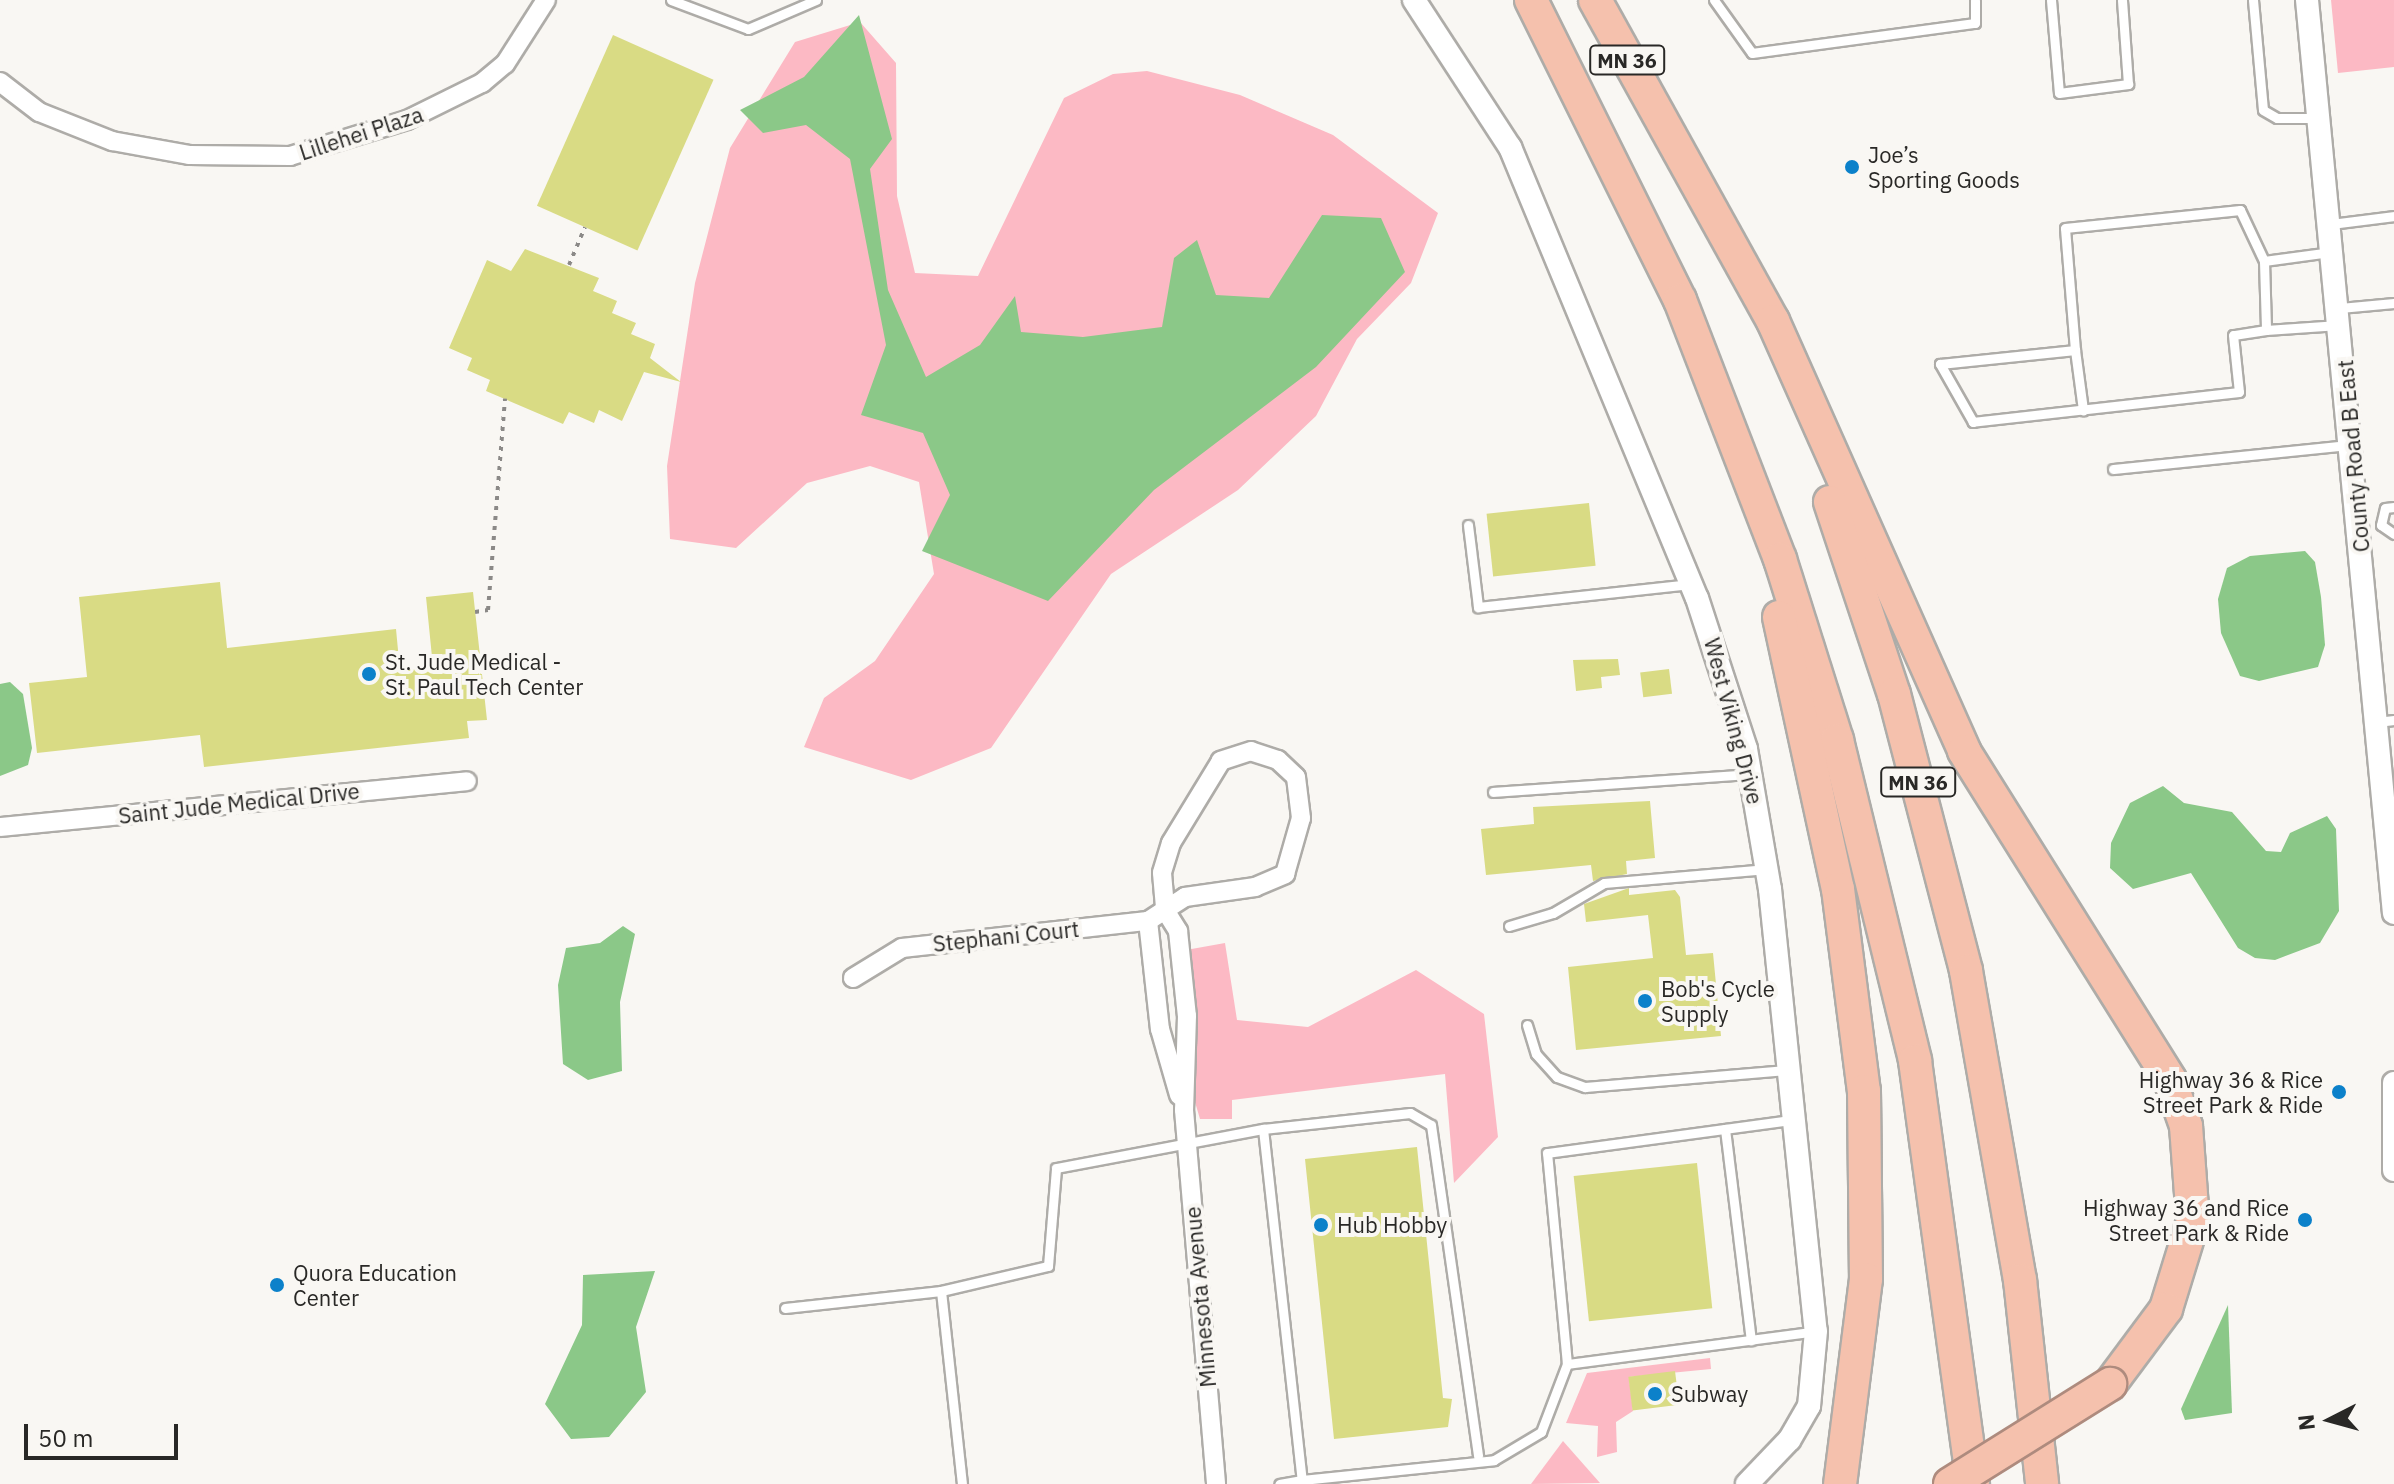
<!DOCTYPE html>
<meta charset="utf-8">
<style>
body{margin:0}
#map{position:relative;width:2394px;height:1484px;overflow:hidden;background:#f9f7f3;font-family:"IBM Plex Sans",sans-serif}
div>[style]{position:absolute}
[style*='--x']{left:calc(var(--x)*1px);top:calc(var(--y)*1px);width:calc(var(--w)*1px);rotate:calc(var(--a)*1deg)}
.green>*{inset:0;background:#fcb9c4}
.water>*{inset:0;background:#8bc888}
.building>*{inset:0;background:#d9db84;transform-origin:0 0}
.path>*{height:4px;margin-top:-2px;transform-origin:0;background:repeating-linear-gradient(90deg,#8b8987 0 4px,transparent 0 10px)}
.roads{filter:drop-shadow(2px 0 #aeaca8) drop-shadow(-2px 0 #aeaca8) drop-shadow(0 2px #aeaca8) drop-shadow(0 -2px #aeaca8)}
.service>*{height:9px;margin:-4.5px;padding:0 4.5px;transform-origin:4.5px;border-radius:4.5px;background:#fff}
.minor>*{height:18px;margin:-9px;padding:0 9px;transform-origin:9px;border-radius:9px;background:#fff}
.tertiary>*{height:22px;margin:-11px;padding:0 11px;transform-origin:11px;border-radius:11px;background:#fff}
.motorway>*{height:32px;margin:-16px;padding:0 16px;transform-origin:16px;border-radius:16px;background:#f5c1ad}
.bridges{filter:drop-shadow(2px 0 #ae8b7e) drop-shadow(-2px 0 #ae8b7e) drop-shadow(0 2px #ae8b7e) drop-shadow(0 -2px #ae8b7e)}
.motorway-bridge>*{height:32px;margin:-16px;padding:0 16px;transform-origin:16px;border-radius:16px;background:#f5c1ad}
.dots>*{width:22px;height:22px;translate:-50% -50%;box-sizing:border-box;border:4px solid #f9f7f3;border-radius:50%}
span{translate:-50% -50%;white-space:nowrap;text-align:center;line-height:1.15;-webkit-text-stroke:8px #f9f7f3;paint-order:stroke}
.shield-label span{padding:2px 6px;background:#f9f7f3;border:2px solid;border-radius:6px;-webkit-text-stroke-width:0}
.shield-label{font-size:20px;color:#292826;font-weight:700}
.street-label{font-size:22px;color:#292826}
.poi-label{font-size:22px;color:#292826}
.left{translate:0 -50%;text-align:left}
.right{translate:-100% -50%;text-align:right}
.north{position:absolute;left:2290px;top:1380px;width:80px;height:80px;-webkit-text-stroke:6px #f9f7f3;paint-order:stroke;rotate:264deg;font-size:22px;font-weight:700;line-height:32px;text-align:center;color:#292826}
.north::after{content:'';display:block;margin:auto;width:28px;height:36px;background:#292826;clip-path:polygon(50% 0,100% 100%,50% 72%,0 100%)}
.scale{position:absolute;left:24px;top:1424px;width:154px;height:36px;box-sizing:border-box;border:4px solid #292826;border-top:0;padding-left:10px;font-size:24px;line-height:28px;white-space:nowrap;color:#292826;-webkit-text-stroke:6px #f9f7f3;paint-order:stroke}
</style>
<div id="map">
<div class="green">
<div style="clip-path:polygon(2331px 0,2394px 0,2394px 67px,2338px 73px)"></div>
<div style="clip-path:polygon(860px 22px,896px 63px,897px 196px,915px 273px,978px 276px,1064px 98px,1113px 74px,1147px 71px,1240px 95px,1333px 135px,1438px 213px,1411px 283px,1357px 339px,1316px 416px,1238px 490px,1111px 574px,991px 748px,911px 780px,804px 747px,824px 698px,875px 661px,934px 574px,919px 482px,870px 466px,807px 483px,736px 548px,670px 539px,667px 466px,695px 283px,730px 148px,795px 42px)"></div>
<div style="clip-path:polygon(1225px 943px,1237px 1020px,1308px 1027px,1416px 970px,1484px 1014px,1498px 1137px,1454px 1183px,1445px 1074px,1232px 1100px,1232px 1119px,1200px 1119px,1192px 1092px,1186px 950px)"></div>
<div style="clip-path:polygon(1710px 1358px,1711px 1369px,1629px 1377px,1633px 1411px,1616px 1422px,1617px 1452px,1597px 1457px,1598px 1426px,1566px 1423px,1587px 1373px)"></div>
<div style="clip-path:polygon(1563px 1441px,1600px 1483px,1531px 1484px)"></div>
</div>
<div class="water">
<div style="clip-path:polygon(859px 15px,892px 139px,870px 169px,888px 290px,926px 377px,980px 345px,1015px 296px,1021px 332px,1083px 337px,1162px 327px,1174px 258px,1197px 240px,1216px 295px,1269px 298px,1322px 215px,1381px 218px,1405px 272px,1316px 367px,1154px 490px,1048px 601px,922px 551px,950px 495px,923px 433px,861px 415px,886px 345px,850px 159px,806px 125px,763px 133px,740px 110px,804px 77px)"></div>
<div style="clip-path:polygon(2305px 551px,2315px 562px,2321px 597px,2325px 645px,2318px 667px,2259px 681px,2240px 676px,2221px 633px,2218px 599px,2227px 568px,2250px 556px)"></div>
<div style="clip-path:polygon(10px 682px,23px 694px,32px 748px,28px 765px,0 776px,0 684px)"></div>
<div style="clip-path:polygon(2163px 786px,2184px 803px,2232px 812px,2266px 851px,2281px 852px,2290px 833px,2327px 816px,2336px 829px,2339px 911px,2320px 943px,2275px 960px,2255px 958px,2238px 948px,2191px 873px,2133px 889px,2110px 868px,2111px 843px,2130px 803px)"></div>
<div style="clip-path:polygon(623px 926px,635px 934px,620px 1002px,622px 1071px,588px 1080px,563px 1064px,558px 985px,566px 948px,600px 943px)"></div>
<div style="clip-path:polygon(655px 1271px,636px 1327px,646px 1392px,609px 1437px,571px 1439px,545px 1404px,582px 1325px,583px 1275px)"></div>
<div style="clip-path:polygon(2228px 1305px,2232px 1413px,2185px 1420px,2181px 1409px)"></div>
</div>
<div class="building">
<div style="left:613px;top:35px;width:110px;height:187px;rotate:24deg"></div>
<div style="clip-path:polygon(525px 249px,599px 278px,593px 291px,617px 301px,612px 313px,636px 323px,631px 334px,655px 344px,650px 358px,681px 382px,644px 372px,622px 421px,599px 410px,594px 423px,569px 412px,563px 424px,486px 391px,490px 380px,467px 370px,472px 358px,449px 348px,487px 260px,511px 271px)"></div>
<div style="left:1589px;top:503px;width:63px;height:103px;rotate:84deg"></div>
<div style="clip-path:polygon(220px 582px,227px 648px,396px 629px,400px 671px,433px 667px,426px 597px,473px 592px,487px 720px,467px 721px,469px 738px,204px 767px,200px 735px,37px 753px,29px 683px,87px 677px,79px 597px)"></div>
<div style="clip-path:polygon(1618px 659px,1620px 675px,1601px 677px,1602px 688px,1576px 691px,1573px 660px)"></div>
<div style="left:1669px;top:669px;width:25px;height:29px;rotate:83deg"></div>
<div style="clip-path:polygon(1650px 801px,1655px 858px,1626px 861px,1627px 874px,1593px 881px,1591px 865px,1486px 875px,1481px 829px,1534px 824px,1533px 807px)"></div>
<div style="clip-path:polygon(1629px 888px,1629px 895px,1675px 890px,1680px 897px,1686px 955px,1713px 953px,1721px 1036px,1576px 1050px,1568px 967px,1653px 958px,1648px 915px,1586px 922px,1584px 904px)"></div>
<div style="clip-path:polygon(1417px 1147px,1443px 1398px,1452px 1399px,1448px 1427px,1334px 1439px,1305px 1159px)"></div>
<div style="left:1697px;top:1163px;width:146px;height:124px;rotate:84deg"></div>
<div style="left:1675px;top:1371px;width:34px;height:47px;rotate:83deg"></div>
</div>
<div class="path">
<div style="--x:569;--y:265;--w:41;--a:-67.2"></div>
<div style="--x:475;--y:612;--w:13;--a:-9"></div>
<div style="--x:488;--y:610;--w:212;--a:-85.4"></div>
</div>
<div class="roads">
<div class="service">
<div style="--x:671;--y:0;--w:82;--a:20.6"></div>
<div style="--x:748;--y:29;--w:74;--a:-23.1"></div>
<div style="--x:1714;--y:0;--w:65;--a:54.4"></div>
<div style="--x:1752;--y:53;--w:225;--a:-7.7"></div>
<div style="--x:1975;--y:23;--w:23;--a:-90"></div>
<div style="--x:2051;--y:0;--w:93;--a:85.1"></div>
<div style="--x:2059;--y:93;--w:70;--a:-7.4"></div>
<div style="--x:2128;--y:84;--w:84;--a:-94.1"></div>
<div style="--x:2253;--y:0;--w:110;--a:84.8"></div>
<div style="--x:2263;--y:110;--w:16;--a:30"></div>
<div style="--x:2277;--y:118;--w:40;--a:0"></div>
<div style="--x:2240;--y:210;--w:56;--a:64.8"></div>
<div style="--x:2264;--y:261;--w:69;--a:88.3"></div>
<div style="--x:2266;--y:330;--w:33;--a:171"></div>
<div style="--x:2233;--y:335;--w:57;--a:84"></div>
<div style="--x:2239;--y:392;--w:268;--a:173.6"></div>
<div style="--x:1973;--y:422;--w:67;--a:-119.6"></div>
<div style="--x:1940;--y:364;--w:136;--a:-5.9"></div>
<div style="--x:2075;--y:350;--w:122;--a:-94.7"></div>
<div style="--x:2065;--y:228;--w:176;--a:-5.9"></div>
<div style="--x:2331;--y:224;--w:64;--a:-7.2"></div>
<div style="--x:2264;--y:261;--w:68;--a:-7.7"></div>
<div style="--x:2340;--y:308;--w:54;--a:-5.3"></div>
<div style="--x:2266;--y:330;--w:73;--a:-3.9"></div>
<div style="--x:2075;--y:350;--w:61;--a:82.4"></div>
<div style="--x:2113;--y:469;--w:237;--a:-5.8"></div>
<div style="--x:1468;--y:525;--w:83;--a:83"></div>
<div style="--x:1478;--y:607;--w:214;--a:-6.2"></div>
<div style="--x:2381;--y:525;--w:17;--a:-77"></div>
<div style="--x:2385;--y:508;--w:9;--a:-6"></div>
<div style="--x:2381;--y:525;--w:16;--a:35"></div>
<div style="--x:2377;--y:722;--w:17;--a:-7"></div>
<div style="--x:1493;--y:792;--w:259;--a:-4"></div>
<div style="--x:1509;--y:926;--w:46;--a:-16.5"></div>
<div style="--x:1553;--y:913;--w:59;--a:-30.5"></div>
<div style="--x:1604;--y:883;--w:164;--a:-4.9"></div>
<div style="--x:1527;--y:1025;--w:30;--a:73"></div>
<div style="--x:1536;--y:1054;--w:31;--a:48"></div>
<div style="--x:1557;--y:1077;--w:30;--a:20"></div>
<div style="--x:1585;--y:1087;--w:205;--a:-4.8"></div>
<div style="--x:1263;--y:1129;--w:148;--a:-6.2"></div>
<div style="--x:1410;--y:1113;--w:24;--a:30"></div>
<div style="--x:1431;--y:1125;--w:334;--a:81.9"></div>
<div style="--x:1725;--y:1129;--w:213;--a:83"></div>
<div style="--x:941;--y:1291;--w:194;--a:83.8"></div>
<div style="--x:785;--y:1308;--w:157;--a:-6.2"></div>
<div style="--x:941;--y:1291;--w:110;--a:-13.2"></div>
<div style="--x:1048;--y:1266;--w:98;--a:-85.3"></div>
<div style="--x:1056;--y:1168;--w:211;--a:-10.7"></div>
<div style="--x:1263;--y:1129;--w:353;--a:83.7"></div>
<div style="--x:1302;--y:1480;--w:23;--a:170"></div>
<div style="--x:1567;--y:1364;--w:251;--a:-7.5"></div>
<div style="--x:1302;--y:1480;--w:193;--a:-5.9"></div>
<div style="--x:1494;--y:1460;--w:55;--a:-30.8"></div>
<div style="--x:1541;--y:1432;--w:73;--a:-69.1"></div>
<div style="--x:1567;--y:1364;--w:212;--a:-95.4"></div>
<div style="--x:1547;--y:1153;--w:247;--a:-7.7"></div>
</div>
<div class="minor">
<div style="--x:0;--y:82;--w:49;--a:37.6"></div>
<div style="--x:39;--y:112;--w:79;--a:21.7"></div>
<div style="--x:112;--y:141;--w:78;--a:10.3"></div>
<div style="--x:189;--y:155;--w:101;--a:0.6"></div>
<div style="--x:290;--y:156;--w:122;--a:-17.1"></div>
<div style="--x:407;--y:120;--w:84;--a:-26.3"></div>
<div style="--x:482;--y:83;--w:30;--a:-40"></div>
<div style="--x:505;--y:64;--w:76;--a:-57.4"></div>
<div style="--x:0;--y:827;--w:469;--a:-5.6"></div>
<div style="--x:1148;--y:921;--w:109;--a:83.7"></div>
<div style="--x:1160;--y:1029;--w:69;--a:73.9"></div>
<div style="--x:853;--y:978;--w:57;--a:-31.5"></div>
<div style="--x:902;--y:948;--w:247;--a:-6.3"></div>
<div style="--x:1148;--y:921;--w:20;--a:-33"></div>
<div style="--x:1165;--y:910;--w:24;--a:-33"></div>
<div style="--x:1185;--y:897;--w:71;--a:-8.1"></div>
<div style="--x:1255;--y:887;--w:33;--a:-23"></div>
<div style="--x:1285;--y:874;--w:58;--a:-74.1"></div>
<div style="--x:1301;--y:818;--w:41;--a:-97"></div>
<div style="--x:1296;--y:777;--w:25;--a:-137"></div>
<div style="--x:1278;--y:760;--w:28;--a:-162"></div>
<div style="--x:1251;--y:751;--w:32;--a:162"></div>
<div style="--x:1221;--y:761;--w:96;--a:121.4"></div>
<div style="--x:1171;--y:843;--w:31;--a:107"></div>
<div style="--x:1162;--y:873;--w:37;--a:85"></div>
<div style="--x:1165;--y:910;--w:25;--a:58"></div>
<div style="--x:1178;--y:931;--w:85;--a:84"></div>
<div style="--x:1187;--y:1016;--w:94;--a:91.8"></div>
<div style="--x:1184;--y:1110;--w:375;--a:85.1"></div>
</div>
<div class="tertiary">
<div style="--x:1414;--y:0;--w:176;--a:56.9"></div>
<div style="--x:1510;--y:147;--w:488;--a:67.5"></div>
<div style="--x:1697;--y:598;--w:159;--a:72"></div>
<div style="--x:1746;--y:749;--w:142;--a:80.3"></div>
<div style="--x:1770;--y:889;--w:444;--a:84.1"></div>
<div style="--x:1816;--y:1331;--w:75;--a:95.3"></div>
<div style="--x:1809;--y:1406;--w:39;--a:120"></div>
<div style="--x:1789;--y:1440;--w:61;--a:133.7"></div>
<div style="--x:2307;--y:0;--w:917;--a:84.56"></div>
<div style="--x:2394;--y:1083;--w:87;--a:90"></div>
</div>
<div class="motorway">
<div style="--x:1531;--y:0;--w:335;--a:63.6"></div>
<div style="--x:1680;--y:300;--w:278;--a:68.9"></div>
<div style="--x:1780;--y:559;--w:190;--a:72.5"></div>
<div style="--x:1837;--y:740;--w:330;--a:76.3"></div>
<div style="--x:1915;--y:1061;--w:427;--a:82.2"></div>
<div style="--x:1595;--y:0;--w:367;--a:61"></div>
<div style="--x:1773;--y:321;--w:471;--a:66"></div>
<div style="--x:1964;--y:751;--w:388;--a:57.9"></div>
<div style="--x:2170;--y:1080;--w:49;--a:70.8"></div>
<div style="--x:2186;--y:1126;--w:95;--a:85.8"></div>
<div style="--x:2193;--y:1221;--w:92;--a:107.1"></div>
<div style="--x:2166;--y:1309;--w:94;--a:126.7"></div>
<div style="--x:1830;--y:502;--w:202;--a:71.6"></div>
<div style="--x:1894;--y:694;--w:286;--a:75.4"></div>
<div style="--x:1966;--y:971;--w:314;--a:80.1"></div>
<div style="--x:2020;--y:1280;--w:205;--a:83.8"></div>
<div style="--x:1779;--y:617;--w:278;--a:77.8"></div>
<div style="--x:1838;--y:889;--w:204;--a:82.7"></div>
<div style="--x:1864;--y:1091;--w:188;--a:89.4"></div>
<div style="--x:1866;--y:1279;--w:207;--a:97.2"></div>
</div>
</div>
<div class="bridges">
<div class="motorway-bridge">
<div style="--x:1950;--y:1484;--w:189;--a:-32"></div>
</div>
</div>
<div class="dots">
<div style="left:1852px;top:167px;background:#0c81ca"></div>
<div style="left:369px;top:674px;background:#0c81ca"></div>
<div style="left:1645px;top:1001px;background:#0c81ca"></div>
<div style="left:2339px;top:1092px;background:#0c81ca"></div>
<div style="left:2305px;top:1220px;background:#0c81ca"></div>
<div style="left:1321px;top:1225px;background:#0c81ca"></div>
<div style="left:277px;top:1285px;background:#0c81ca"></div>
<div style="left:1655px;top:1394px;background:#0c81ca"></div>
</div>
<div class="shield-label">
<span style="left:1627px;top:60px">MN 36</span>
<span style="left:1918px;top:782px">MN 36</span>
</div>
<div class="street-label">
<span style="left:361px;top:133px;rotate:-18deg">Lillehei Plaza</span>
<span style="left:2353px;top:456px;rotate:-95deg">County Road B East</span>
<span style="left:1734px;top:721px;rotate:75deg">West Viking Drive</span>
<span style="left:239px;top:803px;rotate:-6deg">Saint Jude Medical Drive</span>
<span style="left:1006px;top:936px;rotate:-6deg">Stephani Court</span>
<span style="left:1200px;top:1297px;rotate:-95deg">Minnesota Avenue</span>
</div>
<div class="poi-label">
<span class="left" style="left:1868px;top:167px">Joe’s<br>Sporting Goods</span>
<span class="left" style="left:385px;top:674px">St. Jude Medical -<br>St. Paul Tech Center</span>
<span class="left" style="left:1661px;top:1001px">Bob's Cycle<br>Supply</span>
<span class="right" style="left:2323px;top:1092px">Highway 36 &amp; Rice<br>Street Park &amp; Ride</span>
<span class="right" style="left:2289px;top:1220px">Highway 36 and Rice<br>Street Park &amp; Ride</span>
<span class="left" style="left:1337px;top:1225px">Hub Hobby</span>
<span class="left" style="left:293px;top:1285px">Quora Education<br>Center</span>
<span class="left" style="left:1671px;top:1394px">Subway</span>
</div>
<div class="north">N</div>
<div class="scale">50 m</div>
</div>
